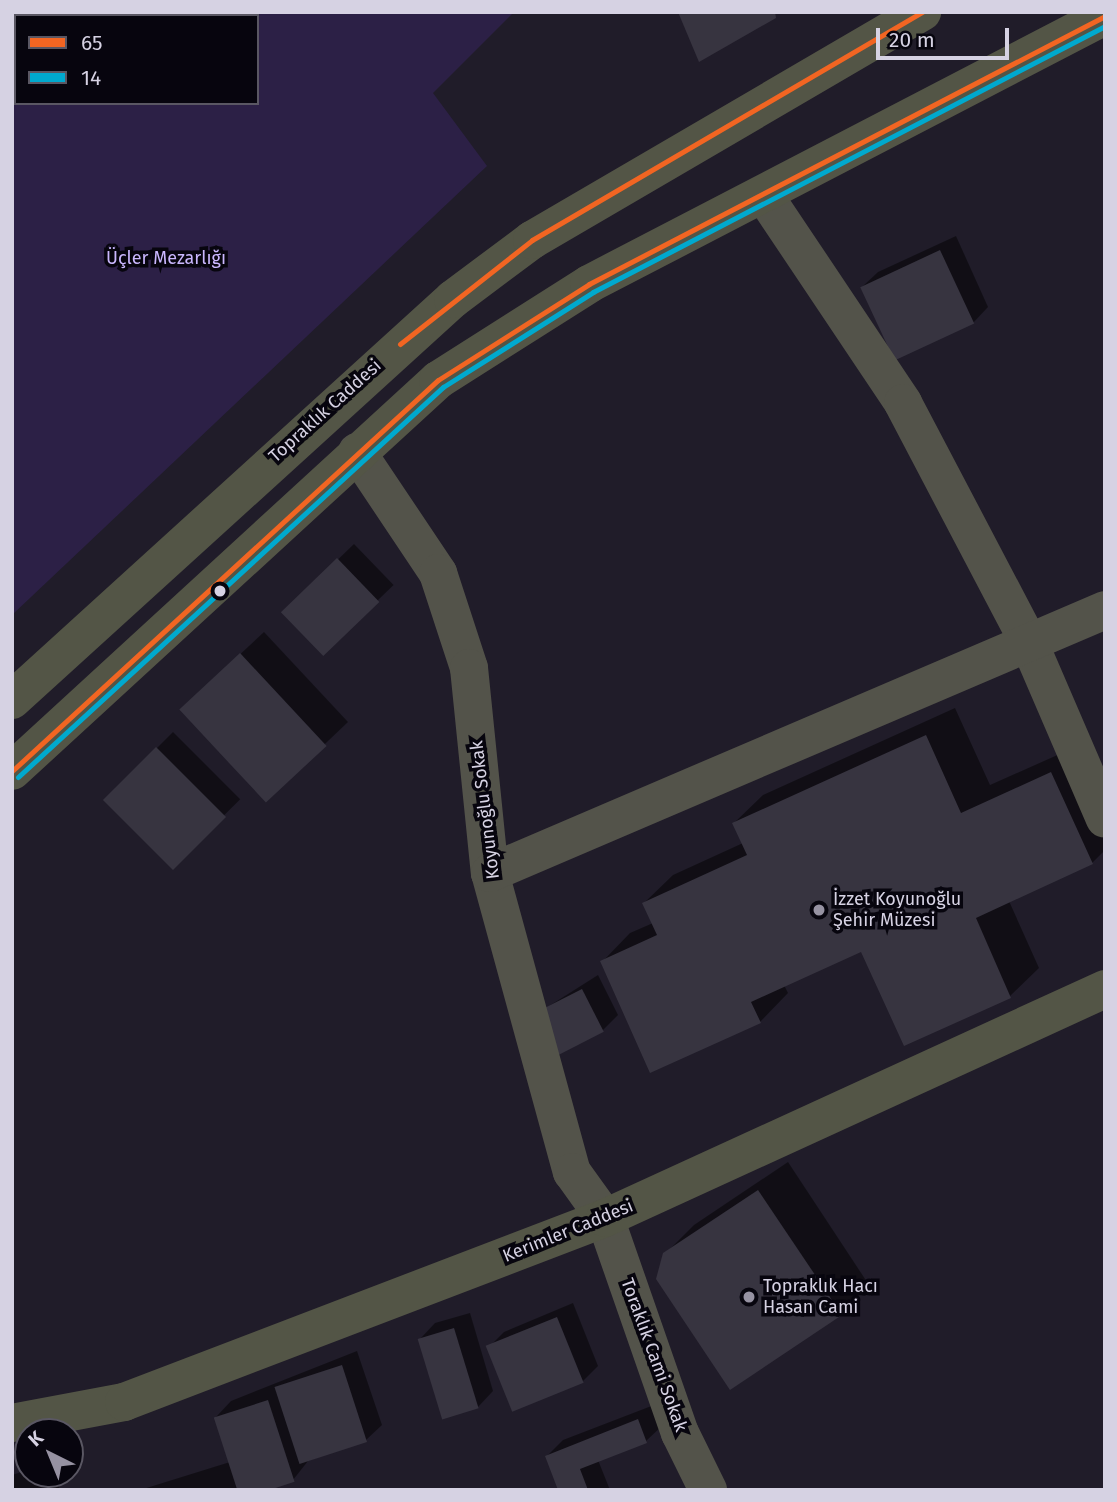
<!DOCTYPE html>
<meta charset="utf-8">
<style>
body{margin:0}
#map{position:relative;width:1117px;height:1502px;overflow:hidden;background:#201c29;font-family:"Fira Sans",sans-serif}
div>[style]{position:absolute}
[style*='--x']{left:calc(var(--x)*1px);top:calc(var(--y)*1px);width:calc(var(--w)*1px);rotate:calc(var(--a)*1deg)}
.green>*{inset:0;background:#2c2046}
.shadow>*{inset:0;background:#0007;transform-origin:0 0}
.building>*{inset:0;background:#373440;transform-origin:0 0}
.street>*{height:38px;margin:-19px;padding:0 19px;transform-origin:19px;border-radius:19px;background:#53534a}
.secondary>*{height:38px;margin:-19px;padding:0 19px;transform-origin:19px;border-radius:19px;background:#535546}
.bus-1>*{height:5px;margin:-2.5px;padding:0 2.5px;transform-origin:2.5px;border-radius:2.5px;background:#f26522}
.bus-2>*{height:5px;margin:-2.5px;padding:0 2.5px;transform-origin:2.5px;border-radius:2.5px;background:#00a9ce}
.dots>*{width:19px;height:19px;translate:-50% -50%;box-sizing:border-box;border:4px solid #07050e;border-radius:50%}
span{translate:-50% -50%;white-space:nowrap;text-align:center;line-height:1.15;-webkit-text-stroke:7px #07050e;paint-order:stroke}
.park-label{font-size:18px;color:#cab7fe}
.street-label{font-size:18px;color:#d6d2e3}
.poi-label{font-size:18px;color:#d6d2e3}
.left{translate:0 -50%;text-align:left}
.frame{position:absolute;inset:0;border:14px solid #d6d2e3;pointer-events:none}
.legend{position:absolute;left:14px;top:14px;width:245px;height:91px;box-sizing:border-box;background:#07050e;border:2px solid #5a5763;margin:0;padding:9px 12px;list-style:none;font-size:21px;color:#d6d2e3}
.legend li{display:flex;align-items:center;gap:14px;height:35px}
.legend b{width:35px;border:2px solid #5a5763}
.north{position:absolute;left:14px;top:1418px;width:70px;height:70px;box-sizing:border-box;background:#07050e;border:2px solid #5a5763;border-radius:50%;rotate:317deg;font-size:19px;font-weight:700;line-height:28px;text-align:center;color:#d6d2e3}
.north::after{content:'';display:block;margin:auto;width:24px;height:32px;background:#9692a2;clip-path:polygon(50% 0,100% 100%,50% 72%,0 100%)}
.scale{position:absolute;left:876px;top:28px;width:133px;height:32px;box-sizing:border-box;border:4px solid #d6d2e3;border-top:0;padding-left:9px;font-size:21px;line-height:24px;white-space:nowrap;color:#d6d2e3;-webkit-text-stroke:5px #07050e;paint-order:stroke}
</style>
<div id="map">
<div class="green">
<div style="clip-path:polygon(evenodd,12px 12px,514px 12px,433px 93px,487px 166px,12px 615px,12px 12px,16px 16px,257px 16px,257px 103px,16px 103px,16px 16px)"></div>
</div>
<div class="shadow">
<div style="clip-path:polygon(956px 236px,988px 307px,973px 323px,862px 287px,878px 272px)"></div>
<div style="left:354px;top:544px;width:57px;height:98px;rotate:46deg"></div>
<div style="clip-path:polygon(264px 632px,348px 722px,266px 800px,205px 687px)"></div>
<div style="clip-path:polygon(955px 708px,990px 785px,1080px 745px,1105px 799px,1105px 850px,1092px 863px,1009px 901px,1039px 968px,1010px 996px,905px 1044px,862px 950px,784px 985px,788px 993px,760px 1022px,602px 962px,630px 933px,653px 923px,644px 903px,673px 875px,743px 843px,734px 823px,763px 795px)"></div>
<div style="left:173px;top:732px;width:95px;height:96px;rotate:45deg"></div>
<div style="clip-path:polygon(598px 975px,618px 1015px,603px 1030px,538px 1013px)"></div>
<div style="clip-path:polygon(788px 1162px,869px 1285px,841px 1313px,665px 1254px,694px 1225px)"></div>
<div style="clip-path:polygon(573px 1303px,598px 1366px,583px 1381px,489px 1347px,504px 1332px)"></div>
<div style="clip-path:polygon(470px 1313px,493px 1391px,478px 1407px,420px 1339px,435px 1323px)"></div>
<div style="clip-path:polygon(357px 1351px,382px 1425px,366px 1440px,308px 1461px,293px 1480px,264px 1490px,140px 1490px,230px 1462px,216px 1417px,231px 1401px)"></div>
<div style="clip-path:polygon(654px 1405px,662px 1426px,646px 1441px,598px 1460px,610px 1490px,560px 1490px,547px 1456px,563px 1440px)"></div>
<div style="clip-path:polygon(28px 1470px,55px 1474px,60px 1490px,12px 1490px,12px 1475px)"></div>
</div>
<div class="building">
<div style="clip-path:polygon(678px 12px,775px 12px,776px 18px,699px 62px)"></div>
<div style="left:940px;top:250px;width:81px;height:88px;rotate:65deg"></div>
<div style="left:337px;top:558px;width:61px;height:78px;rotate:46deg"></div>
<div style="left:240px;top:653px;width:127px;height:83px;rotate:47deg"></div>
<div style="clip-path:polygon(926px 735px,961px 813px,1051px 772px,1093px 864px,976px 918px,1011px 998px,904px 1046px,861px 952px,751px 1002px,761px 1023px,650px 1073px,600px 961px,657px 935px,642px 903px,747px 855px,732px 823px)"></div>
<div style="left:156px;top:747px;width:99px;height:75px;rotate:45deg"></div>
<div style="left:582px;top:989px;width:48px;height:52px;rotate:63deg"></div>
<div style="clip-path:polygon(758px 1190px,842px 1315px,730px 1390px,656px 1279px,663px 1253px)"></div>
<div style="left:557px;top:1317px;width:71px;height:77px;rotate:68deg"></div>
<div style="left:454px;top:1328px;width:84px;height:38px;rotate:73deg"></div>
<div style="left:342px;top:1365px;width:81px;height:71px;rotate:72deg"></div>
<div style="left:268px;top:1400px;width:86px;height:57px;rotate:72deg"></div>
<div style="clip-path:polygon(638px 1419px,647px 1443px,580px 1469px,588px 1490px,558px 1490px,545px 1456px)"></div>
</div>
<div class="street">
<div style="--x:764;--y:195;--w:250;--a:56.2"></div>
<div style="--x:903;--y:403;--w:273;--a:62.3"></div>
<div style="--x:1030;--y:645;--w:189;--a:66.7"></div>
<div style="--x:357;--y:452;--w:146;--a:56.2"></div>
<div style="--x:438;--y:573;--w:100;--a:71.9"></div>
<div style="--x:469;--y:668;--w:206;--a:84.2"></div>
<div style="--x:490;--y:873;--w:310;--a:74.7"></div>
<div style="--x:572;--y:1172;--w:57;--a:54.3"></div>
<div style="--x:605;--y:1218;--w:228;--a:70.8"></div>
<div style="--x:680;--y:1433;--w:64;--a:63.8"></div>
<div style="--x:490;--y:873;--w:669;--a:-23.15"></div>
</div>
<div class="secondary">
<div style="--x:12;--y:700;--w:596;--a:-42.28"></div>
<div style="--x:453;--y:299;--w:99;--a:-36.8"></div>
<div style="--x:532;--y:240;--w:452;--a:-30.3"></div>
<div style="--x:12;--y:771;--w:578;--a:-42.55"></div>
<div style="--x:438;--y:380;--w:179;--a:-32.4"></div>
<div style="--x:589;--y:284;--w:581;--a:-27.45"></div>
<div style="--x:12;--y:1423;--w:114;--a:-10.6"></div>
<div style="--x:124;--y:1402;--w:515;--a:-20.93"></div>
<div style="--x:605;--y:1218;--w:550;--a:-24.61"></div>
</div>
<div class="bus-1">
<div style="--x:400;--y:344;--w:168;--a:-38.2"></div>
<div style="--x:532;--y:240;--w:452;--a:-30.3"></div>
<div style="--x:12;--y:771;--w:578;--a:-42.55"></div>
<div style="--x:438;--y:380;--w:179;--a:-32.4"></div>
<div style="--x:589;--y:284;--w:581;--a:-27.45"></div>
</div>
<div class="bus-2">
<div style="--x:18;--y:777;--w:577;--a:-42.54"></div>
<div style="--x:443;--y:387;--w:178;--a:-32.3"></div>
<div style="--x:593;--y:292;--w:577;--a:-27.45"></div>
</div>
<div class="dots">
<div style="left:220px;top:591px;background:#d6d2e3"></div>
<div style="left:819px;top:910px;background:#9692a2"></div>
<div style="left:749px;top:1297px;background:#9692a2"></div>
</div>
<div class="park-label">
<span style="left:166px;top:258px">Üçler Mezarlığı</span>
</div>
<div class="street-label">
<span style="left:325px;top:411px;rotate:-42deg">Topraklık Caddesi</span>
<span style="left:485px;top:810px;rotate:-97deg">Koyunoğlu Sokak</span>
<span style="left:568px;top:1231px;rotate:-22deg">Kerimler Caddesi</span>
<span style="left:654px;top:1355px;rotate:70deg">Toraklık Cami Sokak</span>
</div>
<div class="poi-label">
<span class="left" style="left:833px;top:910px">İzzet Koyunoğlu<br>Şehir Müzesi</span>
<span class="left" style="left:763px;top:1297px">Topraklık Hacı<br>Hasan Cami</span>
</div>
<div class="frame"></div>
<ul class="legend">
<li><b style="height:9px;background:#f26522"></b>65</li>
<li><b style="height:9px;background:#00a9ce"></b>14</li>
</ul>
<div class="north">K</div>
<div class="scale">20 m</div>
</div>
